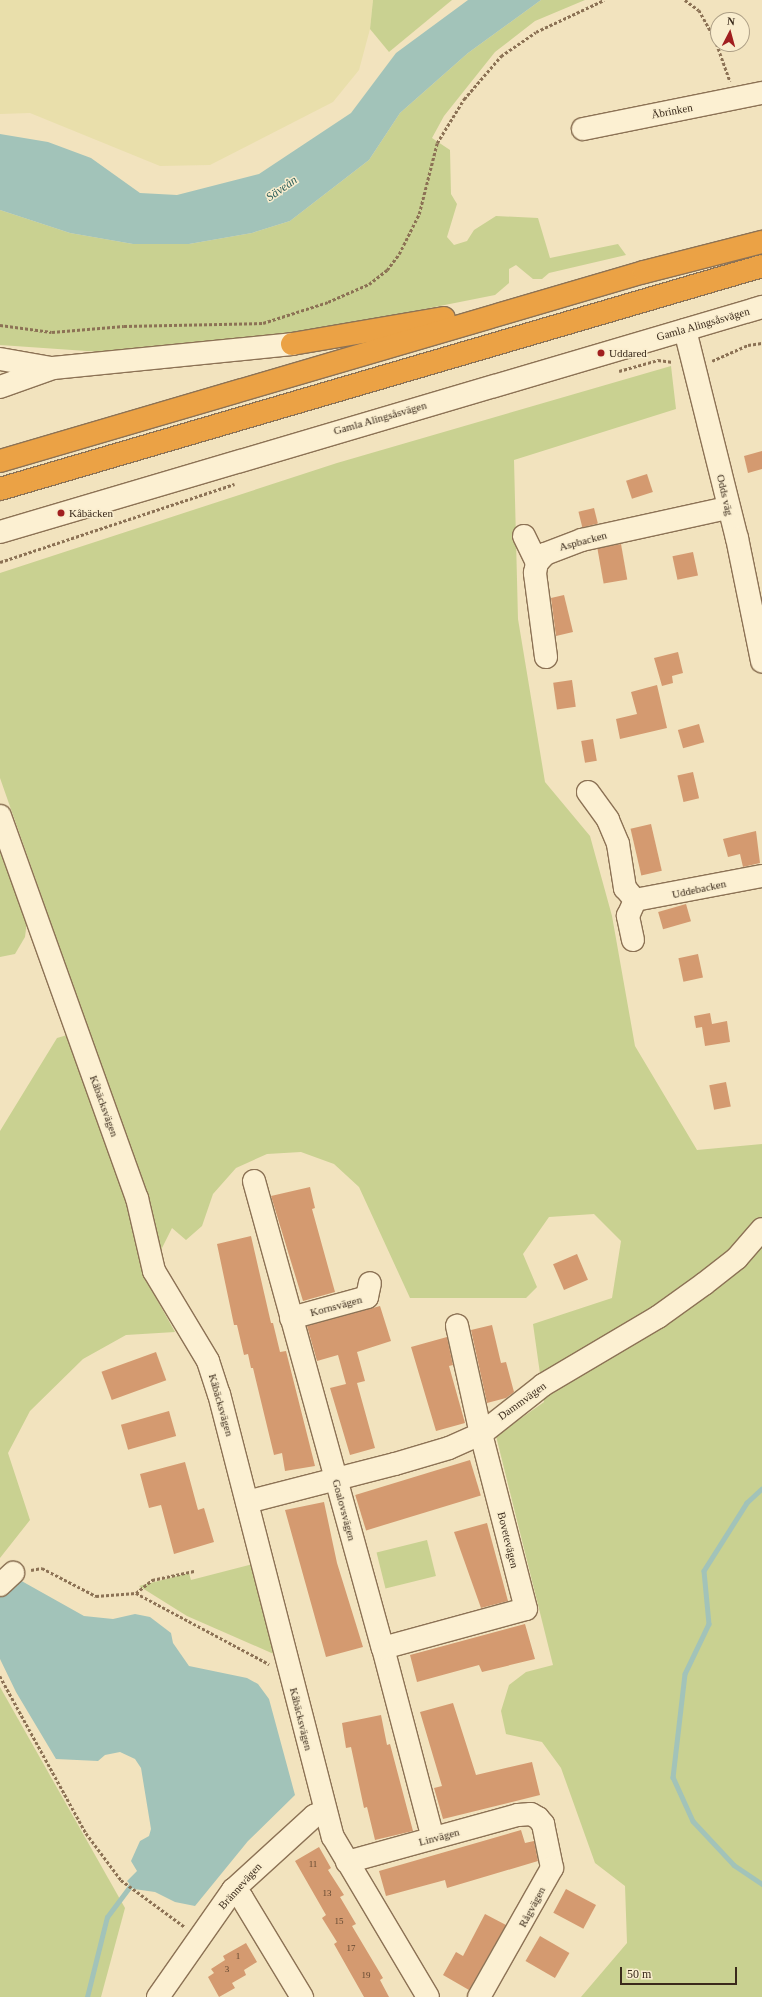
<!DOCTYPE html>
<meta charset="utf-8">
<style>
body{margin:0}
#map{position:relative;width:762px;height:1997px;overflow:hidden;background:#f2e3be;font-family:Georgia,serif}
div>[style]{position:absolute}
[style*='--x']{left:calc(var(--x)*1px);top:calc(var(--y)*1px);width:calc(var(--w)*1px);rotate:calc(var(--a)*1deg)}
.farmland>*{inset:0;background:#e9dfab}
.green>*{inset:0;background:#c9d191;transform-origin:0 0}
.water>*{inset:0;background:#a2c3b9}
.stream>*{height:4.5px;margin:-2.25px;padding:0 2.25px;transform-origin:2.25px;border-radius:2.25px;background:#a2c3b9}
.building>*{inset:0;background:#d49a70;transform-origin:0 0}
.path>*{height:2.5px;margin-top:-1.25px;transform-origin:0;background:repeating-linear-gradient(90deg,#8c7255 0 3px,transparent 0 5px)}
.roads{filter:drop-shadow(1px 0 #8c7255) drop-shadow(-1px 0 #8c7255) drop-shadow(0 1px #8c7255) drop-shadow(0 -1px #8c7255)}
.minor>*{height:22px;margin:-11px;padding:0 11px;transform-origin:11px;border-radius:11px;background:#fcf0d2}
.highway>*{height:22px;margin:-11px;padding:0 11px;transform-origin:11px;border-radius:11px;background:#eba245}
.dots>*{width:11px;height:11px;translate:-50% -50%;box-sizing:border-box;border:2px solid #f9edce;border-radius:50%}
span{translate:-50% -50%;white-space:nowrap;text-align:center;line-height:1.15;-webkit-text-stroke:3px #f9edce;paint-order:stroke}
.number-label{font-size:9px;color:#604630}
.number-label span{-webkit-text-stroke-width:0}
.street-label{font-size:11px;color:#3a2a1b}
.poi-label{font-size:11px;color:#3a2a1b}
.left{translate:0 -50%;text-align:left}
.water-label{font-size:12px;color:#295c58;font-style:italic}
.north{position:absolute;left:710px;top:12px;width:40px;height:40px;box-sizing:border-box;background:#f9edce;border:1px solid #ad9f86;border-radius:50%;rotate:6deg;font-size:11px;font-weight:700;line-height:16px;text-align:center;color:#3a2a1b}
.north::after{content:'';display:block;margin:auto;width:14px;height:18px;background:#a11f20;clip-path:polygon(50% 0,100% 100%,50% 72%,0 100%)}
.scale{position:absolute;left:620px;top:1967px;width:117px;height:18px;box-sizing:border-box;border:2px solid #3a2a1b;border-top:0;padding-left:5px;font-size:12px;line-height:14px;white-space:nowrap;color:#3a2a1b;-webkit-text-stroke:3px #f9edce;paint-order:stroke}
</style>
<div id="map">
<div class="farmland">
<div style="clip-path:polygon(0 0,373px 0,370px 29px,359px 70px,333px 102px,210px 165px,160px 166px,30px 113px,0 114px)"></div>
</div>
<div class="green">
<div style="clip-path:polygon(373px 0,452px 0,389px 52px,370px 29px)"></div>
<div style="clip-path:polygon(541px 0,585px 0,535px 21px,495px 52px,444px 116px,432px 138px,450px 150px,451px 194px,457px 204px,447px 237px,454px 245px,467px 241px,474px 230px,496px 216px,538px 218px,550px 258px,618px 244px,626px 255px,549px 273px,542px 279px,533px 279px,516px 265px,509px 269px,509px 283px,495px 295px,319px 330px,101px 352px,0 345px,0 210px,70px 233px,133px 244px,189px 244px,252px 233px,290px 221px,369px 160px,400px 113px,468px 53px)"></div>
<div style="clip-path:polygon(671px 366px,676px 409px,514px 460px,518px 619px,545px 782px,590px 836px,612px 916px,635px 1046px,697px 1150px,762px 1144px,762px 1997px,581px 1997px,627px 1943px,625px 1886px,595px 1863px,561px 1768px,542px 1742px,506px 1734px,501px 1711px,509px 1685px,526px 1672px,553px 1665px,496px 1436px,544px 1402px,533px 1324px,612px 1298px,621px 1241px,594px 1214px,549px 1217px,523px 1254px,537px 1287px,526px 1298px,410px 1298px,359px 1187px,334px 1164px,301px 1152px,267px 1154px,236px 1168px,213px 1194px,202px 1226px,186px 1240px,172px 1228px,146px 1280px,175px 1332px,126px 1335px,83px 1359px,30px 1411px,8px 1453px,30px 1520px,0 1558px,0 1131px,57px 1038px,88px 1029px,0 778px,0 573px,337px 463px)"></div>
<div style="clip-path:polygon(0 852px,27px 921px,25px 937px,15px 954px,0 957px)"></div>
<div style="left:427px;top:1540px;width:37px;height:52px;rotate:76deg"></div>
<div style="clip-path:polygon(253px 1564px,276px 1655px,187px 1616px,139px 1586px,189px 1573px,191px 1580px)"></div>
<div style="clip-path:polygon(0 1687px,125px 1908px,101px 1997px,0 1997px)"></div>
</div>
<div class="water">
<div style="clip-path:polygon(468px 0,541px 0,468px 53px,400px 113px,369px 160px,290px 221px,252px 233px,189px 244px,133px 244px,70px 233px,0 210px,0 134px,48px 142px,91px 158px,140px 193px,177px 195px,259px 174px,351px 113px,396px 53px)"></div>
<div style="clip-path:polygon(18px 1579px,84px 1616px,113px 1619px,135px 1614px,150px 1617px,171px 1633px,173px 1643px,189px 1666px,247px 1678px,258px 1684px,269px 1699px,295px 1795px,248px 1841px,195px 1906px,175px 1902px,155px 1892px,134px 1889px,127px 1881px,137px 1871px,131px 1861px,140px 1841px,149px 1836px,151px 1829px,141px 1768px,135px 1759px,120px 1752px,105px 1755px,98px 1761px,56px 1759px,16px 1692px,0 1659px,0 1595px)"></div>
</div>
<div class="stream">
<div style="--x:762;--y:1489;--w:21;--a:137"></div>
<div style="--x:747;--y:1503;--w:80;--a:122.3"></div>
<div style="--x:704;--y:1571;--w:53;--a:84.6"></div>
<div style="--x:709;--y:1624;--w:55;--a:115.6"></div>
<div style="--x:685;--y:1674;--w:104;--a:96.6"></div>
<div style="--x:673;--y:1777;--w:48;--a:65.6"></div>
<div style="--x:693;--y:1821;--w:60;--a:47"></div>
<div style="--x:734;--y:1865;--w:34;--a:34"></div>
<div style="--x:87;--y:1997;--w:82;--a:-76"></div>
<div style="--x:107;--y:1917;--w:39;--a:-53"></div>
</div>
<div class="building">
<div style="clip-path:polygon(762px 451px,762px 469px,748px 473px,744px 456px)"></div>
<div style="left:647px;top:474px;width:19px;height:22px;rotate:72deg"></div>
<div style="left:594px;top:508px;width:16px;height:16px;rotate:76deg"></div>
<div style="left:621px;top:544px;width:36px;height:24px;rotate:80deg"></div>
<div style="left:693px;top:552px;width:24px;height:21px;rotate:78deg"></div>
<div style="clip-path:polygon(564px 595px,573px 632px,556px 636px,551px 598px)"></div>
<div style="clip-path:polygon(678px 652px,683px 673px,672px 676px,673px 683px,662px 686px,654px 658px)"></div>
<div style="left:572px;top:680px;width:27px;height:19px;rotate:82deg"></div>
<div style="clip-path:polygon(657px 685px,667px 728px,620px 739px,616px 719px,637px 714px,631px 692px)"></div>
<div style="left:699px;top:724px;width:19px;height:22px;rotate:74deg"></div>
<div style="left:593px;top:739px;width:22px;height:12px;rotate:80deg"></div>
<div style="left:693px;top:772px;width:27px;height:16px;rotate:77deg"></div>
<div style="left:651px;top:824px;width:48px;height:21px;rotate:77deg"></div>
<div style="clip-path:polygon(756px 831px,760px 863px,743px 867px,740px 854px,728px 857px,723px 839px)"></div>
<div style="left:686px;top:904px;width:18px;height:29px;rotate:74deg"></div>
<div style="left:698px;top:954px;width:24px;height:20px;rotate:78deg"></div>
<div style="clip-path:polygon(710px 1013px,712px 1024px,727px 1021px,730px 1042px,705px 1046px,702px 1027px,696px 1028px,694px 1016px)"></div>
<div style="left:726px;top:1082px;width:25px;height:17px;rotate:79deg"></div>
<div style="clip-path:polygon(310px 1187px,315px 1208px,312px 1209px,335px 1292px,303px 1301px,271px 1196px)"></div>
<div style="clip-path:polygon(251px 1236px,271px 1323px,273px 1323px,280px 1352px,286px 1351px,315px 1466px,285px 1471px,282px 1453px,274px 1455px,253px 1368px,251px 1368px,248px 1354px,244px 1355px,237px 1325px,234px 1325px,217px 1244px)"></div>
<div style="left:577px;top:1254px;width:28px;height:26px;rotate:67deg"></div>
<div style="clip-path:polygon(380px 1306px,391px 1341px,357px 1352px,365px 1381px,357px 1383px,375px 1448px,350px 1455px,330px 1388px,346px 1384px,338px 1355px,317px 1361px,307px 1326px)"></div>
<div style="clip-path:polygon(492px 1325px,501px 1363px,506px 1362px,514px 1392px,506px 1398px,487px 1403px,471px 1330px)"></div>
<div style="clip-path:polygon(447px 1337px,453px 1365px,449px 1366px,465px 1423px,436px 1431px,411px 1347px)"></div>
<div style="left:156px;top:1352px;width:30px;height:58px;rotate:70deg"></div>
<div style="left:169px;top:1411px;width:26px;height:50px;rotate:74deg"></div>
<div style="left:470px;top:1460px;width:37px;height:120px;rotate:73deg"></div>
<div style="clip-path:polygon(185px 1462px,198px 1510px,204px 1508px,214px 1542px,174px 1554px,161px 1505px,149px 1508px,140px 1474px)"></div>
<div style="clip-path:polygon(324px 1502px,337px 1563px,363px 1647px,326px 1657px,285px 1510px)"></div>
<div style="clip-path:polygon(487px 1523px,508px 1601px,481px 1608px,454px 1532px)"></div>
<div style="clip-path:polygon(525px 1624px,535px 1659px,482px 1672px,479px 1665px,417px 1682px,410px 1655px)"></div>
<div style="clip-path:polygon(453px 1703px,476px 1775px,532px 1762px,540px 1795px,443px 1819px,434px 1788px,442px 1786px,420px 1712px)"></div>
<div style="clip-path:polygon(381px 1715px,387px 1745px,390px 1744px,413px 1831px,375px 1840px,367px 1807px,364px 1808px,351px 1747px,346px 1748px,342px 1723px)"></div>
<div style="clip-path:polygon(521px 1830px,525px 1843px,534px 1841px,538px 1861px,447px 1888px,445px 1880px,386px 1896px,379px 1871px)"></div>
<div style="clip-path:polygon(319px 1847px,331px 1868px,328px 1870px,344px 1895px,340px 1897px,356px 1924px,352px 1926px,383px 1978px,380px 1980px,389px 1997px,364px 1997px,334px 1944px,337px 1942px,322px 1918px,326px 1915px,295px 1861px)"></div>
<div style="left:566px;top:1889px;width:34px;height:27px;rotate:28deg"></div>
<div style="clip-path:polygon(485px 1914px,506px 1925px,469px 1990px,443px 1975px,456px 1952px,463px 1956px)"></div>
<div style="left:540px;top:1936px;width:34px;height:29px;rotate:30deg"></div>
<div style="clip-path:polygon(246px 1943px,257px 1962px,244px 1970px,246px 1975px,232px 1983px,235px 1988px,219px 1997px,208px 1977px,214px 1973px,211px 1969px,225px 1960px,223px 1956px)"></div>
</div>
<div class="path">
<div style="--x:685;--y:0;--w:17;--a:36"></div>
<div style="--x:699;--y:10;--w:33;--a:61"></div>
<div style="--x:715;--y:39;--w:45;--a:70.3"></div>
<div style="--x:0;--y:325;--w:52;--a:7.7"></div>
<div style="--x:52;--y:332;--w:72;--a:-4.8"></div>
<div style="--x:124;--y:326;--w:139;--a:-1.2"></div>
<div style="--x:263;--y:323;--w:68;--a:-17.9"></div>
<div style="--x:328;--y:302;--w:45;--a:-23.7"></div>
<div style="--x:369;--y:284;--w:23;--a:-38"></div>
<div style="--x:387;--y:270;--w:20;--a:-53"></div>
<div style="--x:399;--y:254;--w:45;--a:-63.4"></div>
<div style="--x:419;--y:214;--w:73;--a:-75.8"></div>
<div style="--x:437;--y:143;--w:52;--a:-58.5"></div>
<div style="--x:464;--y:99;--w:57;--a:-49.3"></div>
<div style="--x:501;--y:56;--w:42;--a:-34.4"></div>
<div style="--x:536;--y:32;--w:75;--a:-25.2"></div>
<div style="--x:712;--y:361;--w:39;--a:-24"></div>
<div style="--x:748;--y:345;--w:14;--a:-8"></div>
<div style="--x:619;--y:371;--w:41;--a:-15.8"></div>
<div style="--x:658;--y:360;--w:15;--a:8"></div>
<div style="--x:0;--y:562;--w:247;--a:-18.4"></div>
<div style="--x:31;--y:1570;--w:11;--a:-10"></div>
<div style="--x:42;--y:1568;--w:61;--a:27.4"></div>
<div style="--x:96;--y:1596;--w:40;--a:-4.3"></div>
<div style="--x:136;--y:1593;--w:151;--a:28.1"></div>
<div style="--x:136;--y:1593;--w:21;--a:-39"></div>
<div style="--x:152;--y:1580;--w:43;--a:-12.1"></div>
<div style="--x:0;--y:1676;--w:179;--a:61.3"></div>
<div style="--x:86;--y:1833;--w:59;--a:53.3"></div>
<div style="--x:121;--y:1880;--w:79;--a:36.3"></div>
</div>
<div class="roads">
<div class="minor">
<div style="--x:583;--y:129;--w:183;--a:-11.4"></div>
<div style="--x:685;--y:330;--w:214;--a:76"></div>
<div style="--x:737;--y:538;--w:126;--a:78.5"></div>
<div style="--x:0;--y:359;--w:52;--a:10"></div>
<div style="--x:0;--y:387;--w:56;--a:-19.7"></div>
<div style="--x:53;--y:368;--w:240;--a:-5.7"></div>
<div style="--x:0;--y:532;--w:795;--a:-16.45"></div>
<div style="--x:524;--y:536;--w:30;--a:64"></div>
<div style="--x:546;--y:657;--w:85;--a:-97.5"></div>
<div style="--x:535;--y:573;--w:10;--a:-79"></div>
<div style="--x:537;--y:563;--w:12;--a:-48"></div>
<div style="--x:545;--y:554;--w:40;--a:-21"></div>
<div style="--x:582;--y:540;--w:148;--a:-12.4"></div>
<div style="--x:588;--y:792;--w:34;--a:54"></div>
<div style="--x:608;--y:820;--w:26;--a:67"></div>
<div style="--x:618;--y:844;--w:45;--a:81"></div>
<div style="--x:625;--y:888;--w:16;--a:50"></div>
<div style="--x:0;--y:816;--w:406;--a:70.3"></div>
<div style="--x:137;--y:1198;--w:75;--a:76.9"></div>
<div style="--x:154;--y:1271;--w:105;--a:59"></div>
<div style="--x:208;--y:1361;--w:35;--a:72"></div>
<div style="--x:219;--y:1394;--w:457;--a:75.6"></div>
<div style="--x:333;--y:1837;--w:186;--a:59.3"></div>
<div style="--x:635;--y:900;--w:129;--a:-10.7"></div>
<div style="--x:633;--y:940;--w:25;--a:-102"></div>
<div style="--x:628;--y:916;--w:17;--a:-66"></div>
<div style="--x:254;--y:1181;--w:484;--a:74.6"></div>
<div style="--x:383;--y:1648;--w:196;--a:75.3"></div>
<div style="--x:291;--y:1318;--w:79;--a:-15.4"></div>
<div style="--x:367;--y:1297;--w:14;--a:-78"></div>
<div style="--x:247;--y:1502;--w:153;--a:-14.4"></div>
<div style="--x:395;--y:1464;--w:56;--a:-16.5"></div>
<div style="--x:449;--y:1448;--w:35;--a:-24"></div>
<div style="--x:481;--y:1434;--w:79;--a:-38.3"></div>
<div style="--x:543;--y:1385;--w:134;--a:-30.6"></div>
<div style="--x:658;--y:1317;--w:57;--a:-35.7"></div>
<div style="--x:704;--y:1284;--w:42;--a:-38.2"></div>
<div style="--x:737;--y:1258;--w:38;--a:-49"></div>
<div style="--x:0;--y:1585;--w:18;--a:-43"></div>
<div style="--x:383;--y:1648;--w:148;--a:-15.3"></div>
<div style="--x:526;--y:1609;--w:181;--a:-104.4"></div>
<div style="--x:481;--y:1434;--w:111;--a:-102.5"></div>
<div style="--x:347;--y:1862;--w:177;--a:-15.4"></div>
<div style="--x:518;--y:1815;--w:13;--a:-4"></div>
<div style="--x:531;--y:1814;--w:8;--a:30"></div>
<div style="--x:538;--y:1818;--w:8;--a:50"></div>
<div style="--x:543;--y:1824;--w:45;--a:78.4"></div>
<div style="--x:552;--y:1868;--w:148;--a:119.5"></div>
<div style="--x:233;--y:1890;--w:12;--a:42"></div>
<div style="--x:242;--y:1898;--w:116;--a:58.8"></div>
<div style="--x:158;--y:1997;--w:131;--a:-55"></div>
<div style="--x:233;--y:1890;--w:110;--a:-42.4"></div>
<div style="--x:314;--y:1816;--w:11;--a:-27"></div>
</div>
<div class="highway">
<div style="--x:292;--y:344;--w:154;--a:-9.7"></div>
<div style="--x:0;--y:461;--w:671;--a:-16.36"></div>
<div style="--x:644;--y:272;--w:122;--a:-14.3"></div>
<div style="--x:0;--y:489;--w:794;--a:-16.31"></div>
</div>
</div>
<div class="dots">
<div style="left:601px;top:353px;background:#a11f20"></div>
<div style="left:61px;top:513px;background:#a11f20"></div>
</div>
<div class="number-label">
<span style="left:313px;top:1864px">11</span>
<span style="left:327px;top:1893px">13</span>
<span style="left:339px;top:1921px">15</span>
<span style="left:351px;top:1948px">17</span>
<span style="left:238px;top:1956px">1</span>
<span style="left:227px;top:1969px">3</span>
<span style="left:366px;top:1975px">19</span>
</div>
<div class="street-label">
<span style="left:672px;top:111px;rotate:-11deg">Åbrinken</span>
<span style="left:703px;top:324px;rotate:-16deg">Gamla Alingsåsvägen</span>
<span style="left:380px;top:418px;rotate:-16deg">Gamla Alingsåsvägen</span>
<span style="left:725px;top:495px;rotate:77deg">Odds väg</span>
<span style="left:583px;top:541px;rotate:-15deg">Aspbacken</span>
<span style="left:699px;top:889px;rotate:-12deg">Uddebacken</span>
<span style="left:104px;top:1106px;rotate:70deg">Kåbäcksvägen</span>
<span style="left:336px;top:1306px;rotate:-15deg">Kornsvägen</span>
<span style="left:522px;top:1401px;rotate:-36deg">Dammvägen</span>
<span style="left:221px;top:1405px;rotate:74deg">Kåbäcksvägen</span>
<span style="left:344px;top:1510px;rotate:75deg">Goalovsvägen</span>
<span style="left:508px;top:1540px;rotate:76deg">Bovetevägen</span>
<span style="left:301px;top:1719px;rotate:76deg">Kåbäcksvägen</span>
<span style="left:439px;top:1837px;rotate:-15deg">Linvägen</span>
<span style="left:240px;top:1886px;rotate:-48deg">Brännevägen</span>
<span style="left:532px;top:1907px;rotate:-62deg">Rågvägen</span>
</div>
<div class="poi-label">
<span class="left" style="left:609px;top:353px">Uddared</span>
<span class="left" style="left:69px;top:513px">Kåbäcken</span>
</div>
<div class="water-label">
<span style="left:282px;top:189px;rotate:-35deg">Säveån</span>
</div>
<div class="north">N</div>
<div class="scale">50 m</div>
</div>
